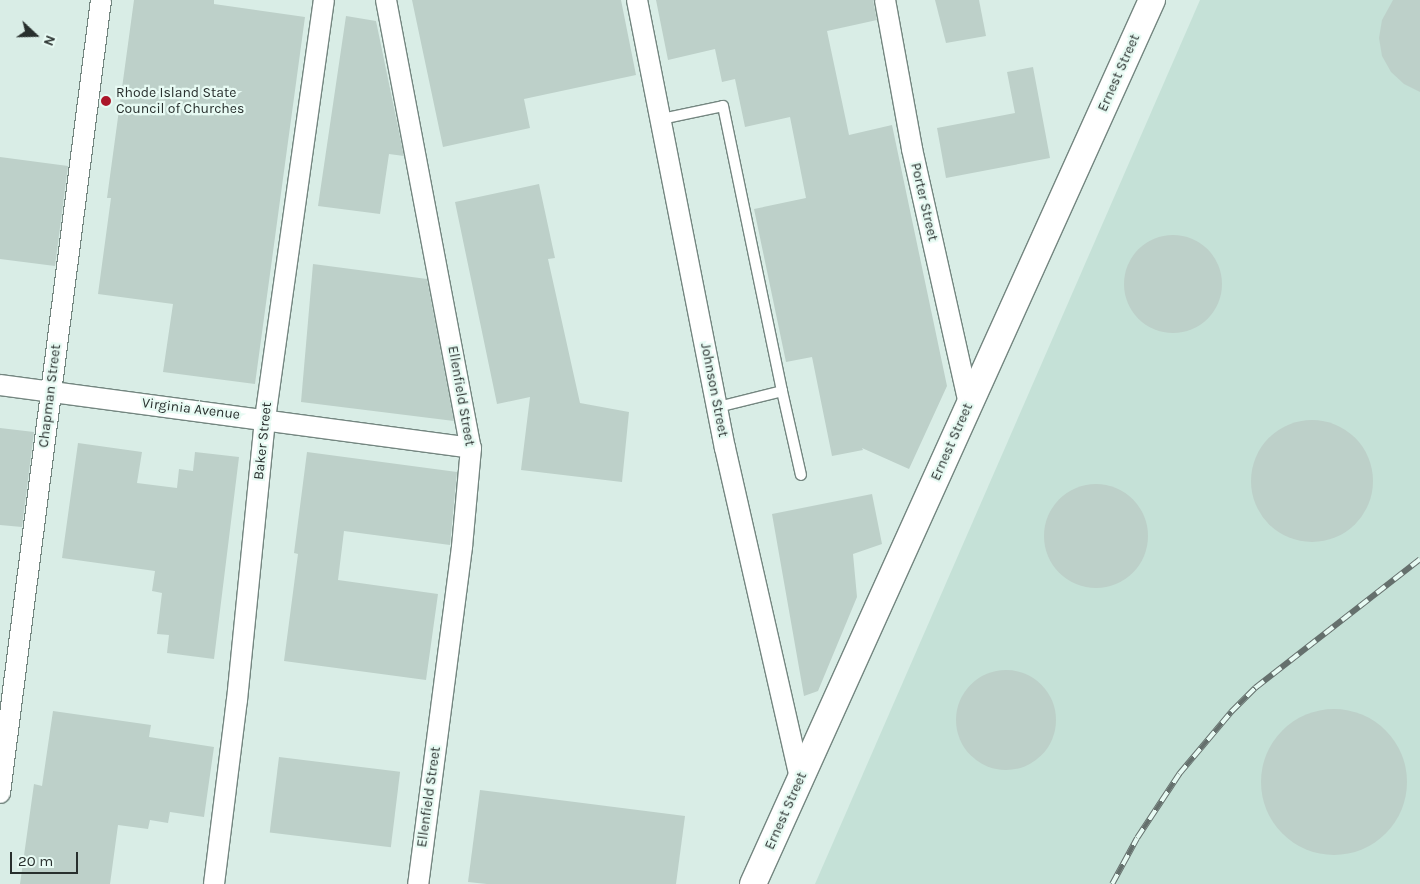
<!DOCTYPE html>
<style>
body{margin:0}
#map{position:relative;width:1420px;height:884px;overflow:hidden;background:#d9ede6;font-family:Karla,sans-serif}
div>[style]{position:absolute}
[style*='--x']{left:calc(var(--x)*1px);top:calc(var(--y)*1px);width:calc(var(--w)*1px);rotate:calc(var(--a)*1deg)}
.built>*{inset:0;background:#c5e1d7}
.building>*{inset:0;background:#bdd0c9;transform-origin:0 0}
.round{border-radius:50%}
.roads{filter:drop-shadow(1px 0 #748680) drop-shadow(-1px 0 #748680) drop-shadow(0 1px #748680) drop-shadow(0 -1px #748680)}
.service>*{height:10px;margin:-5px;padding:0 5px;transform-origin:5px;border-radius:5px;background:#fff}
.minor>*{height:20px;margin:-10px;padding:0 10px;transform-origin:10px;border-radius:10px;background:#fff}
.tertiary>*{height:26px;margin:-13px;padding:0 13px;transform-origin:13px;border-radius:13px;background:#fff}
.rail>*{height:5.5px;margin-top:-2.75px;transform-origin:0;background:repeating-linear-gradient(90deg,#e7faf3 0 11px,#65706d 0 22px);box-sizing:border-box;border-block:1px solid #65706d}
.dots>*{width:14px;height:14px;translate:-50% -50%;box-sizing:border-box;border:2px solid #e7faf3;border-radius:50%}
span{translate:-50% -50%;white-space:nowrap;text-align:center;line-height:1.15;-webkit-text-stroke:4.5px #e7faf3;paint-order:stroke}
.street-label{font-size:14px;color:#282f2d}
.poi-label{font-size:14px;color:#282f2d}
.left{translate:0 -50%;text-align:left}
.north{position:absolute;left:10px;top:10px;width:50px;height:50px;-webkit-text-stroke:4px #e7faf3;paint-order:stroke;rotate:111deg;font-size:14px;font-weight:700;line-height:20px;text-align:center;color:#282f2d}
.north::after{content:'';display:block;margin:auto;width:18px;height:22px;background:#282f2d;clip-path:polygon(50% 0,100% 100%,50% 72%,0 100%)}
.scale{position:absolute;left:10px;top:852px;width:68px;height:22px;box-sizing:border-box;border:2px solid #282f2d;border-top:0;padding-left:6px;font-size:15px;line-height:18px;white-space:nowrap;color:#282f2d;-webkit-text-stroke:4px #e7faf3;paint-order:stroke}
</style>
<div id="map">
<div class="built">
<div style="clip-path:polygon(1200px 0,1420px 0,1420px 884px,815px 884px)"></div>
</div>
<div class="building">
<div style="clip-path:polygon(134px 0,214px 0,214px 4px,305px 17px,255px 384px,163px 372px,173px 304px,98px 294px,111px 198px,107px 198px)"></div>
<div style="clip-path:polygon(412px 0,621px 0,636px 75px,524px 99px,530px 128px,443px 147px)"></div>
<div style="clip-path:polygon(656px 0,873px 0,877px 20px,827px 31px,849px 135px,892px 125px,947px 386px,909px 469px,862px 448px,863px 450px,832px 456px,812px 357px,786px 362px,754px 209px,806px 198px,790px 117px,745px 127px,735px 79px,722px 82px,715px 49px,668px 60px)"></div>
<div style="clip-path:polygon(935px 0,979px 0,986px 36px,946px 43px)"></div>
<div style="clip-path:polygon(1393px 0,1420px 0,1420px 92px,1404px 84px,1391px 72px,1382px 56px,1379px 38px,1382px 20px)"></div>
<div style="clip-path:polygon(346px 16px,376px 21px,404px 156px,389px 154px,380px 214px,318px 206px)"></div>
<div style="clip-path:polygon(1033px 67px,1050px 158px,946px 178px,937px 128px,1015px 113px,1007px 72px)"></div>
<div style="clip-path:polygon(0 157px,68px 166px,55px 266px,0 259px)"></div>
<div style="clip-path:polygon(539px 184px,555px 258px,548px 259px,580px 403px,629px 412px,622px 482px,521px 470px,530px 397px,497px 404px,455px 202px)"></div>
<div class="round" style="left:1124px;top:235px;width:98px;height:98px"></div>
<div style="clip-path:polygon(313px 264px,427px 279px,454px 421px,301px 402px)"></div>
<div class="round" style="left:1251px;top:420px;width:122px;height:122px"></div>
<div style="clip-path:polygon(0 428px,34px 432px,22px 527px,0 525px)"></div>
<div style="clip-path:polygon(78px 443px,142px 452px,137px 483px,177px 488px,179px 469px,193px 471px,195px 452px,239px 457px,214px 659px,167px 653px,169px 635px,157px 634px,162px 593px,152px 591px,155px 571px,62px 558px)"></div>
<div style="clip-path:polygon(307px 452px,457px 472px,450px 545px,344px 531px,338px 580px,438px 594px,426px 680px,284px 661px,298px 554px,294px 553px)"></div>
<div class="round" style="left:1044px;top:484px;width:104px;height:104px"></div>
<div style="clip-path:polygon(872px 494px,882px 544px,853px 554px,857px 597px,818px 691px,804px 696px,772px 514px)"></div>
<div class="round" style="left:956px;top:670px;width:100px;height:100px"></div>
<div class="round" style="left:1261px;top:709px;width:146px;height:146px"></div>
<div style="clip-path:polygon(53px 711px,151px 725px,149px 737px,214px 747px,204px 817px,170px 812px,168px 823px,150px 820px,148px 829px,118px 825px,110px 884px,20px 884px,34px 784px,42px 786px)"></div>
<div style="left:279px;top:757px;width:122px;height:76px;rotate:7deg"></div>
<div style="clip-path:polygon(480px 790px,685px 816px,676px 884px,487px 884px,468px 882px)"></div>
</div>
<div class="roads">
<div class="service">
<div style="--x:661;--y:119;--w:63;--a:-11.8"></div>
<div style="--x:723;--y:106;--w:291;--a:78.3"></div>
<div style="--x:718;--y:407;--w:66;--a:-14"></div>
<div style="--x:782;--y:391;--w:86;--a:77.3"></div>
</div>
<div class="minor">
<div style="--x:386;--y:0;--w:456;--a:79.3"></div>
<div style="--x:471;--y:448;--w:99;--a:95.2"></div>
<div style="--x:462;--y:547;--w:340;--a:97.4"></div>
<div style="--x:637;--y:0;--w:457;--a:78.9"></div>
<div style="--x:725;--y:448;--w:339;--a:77.2"></div>
<div style="--x:885;--y:0;--w:151;--a:79.7"></div>
<div style="--x:912;--y:149;--w:260;--a:77.4"></div>
<div style="--x:0;--y:385;--w:475;--a:7.6"></div>
<div style="--x:0;--y:793;--w:799;--a:-82.74"></div>
<div style="--x:214;--y:884;--w:185;--a:-82.9"></div>
<div style="--x:237;--y:700;--w:282;--a:-84.3"></div>
<div style="--x:265;--y:419;--w:423;--a:-82"></div>
</div>
<div class="tertiary">
<div style="--x:753;--y:884;--w:970;--a:-65.71"></div>
</div>
</div>
<div class="rail">
<div style="--x:1112;--y:884;--w:52;--a:-61.5"></div>
<div style="--x:1137;--y:838;--w:77;--a:-56.7"></div>
<div style="--x:1179;--y:774;--w:81;--a:-50"></div>
<div style="--x:1231;--y:712;--w:34;--a:-45"></div>
<div style="--x:1255;--y:688;--w:209;--a:-38"></div>
</div>
<div class="dots">
<div style="left:106px;top:101px;background:#ab1629"></div>
</div>
<div class="street-label">
<span style="left:1119px;top:73px;rotate:-66deg">Ernest Street</span>
<span style="left:924px;top:202px;rotate:77deg">Porter Street</span>
<span style="left:714px;top:390px;rotate:79deg">Johnson Street</span>
<span style="left:50px;top:396px;rotate:-83deg">Chapman Street</span>
<span style="left:461px;top:396px;rotate:80deg">Ellenfield Street</span>
<span style="left:191px;top:409px;rotate:7deg">Virginia Avenue</span>
<span style="left:263px;top:441px;rotate:-84deg">Baker Street</span>
<span style="left:952px;top:442px;rotate:-66deg">Ernest Street</span>
<span style="left:429px;top:797px;rotate:-82deg">Ellenfield Street</span>
<span style="left:786px;top:811px;rotate:-66deg">Ernest Street</span>
</div>
<div class="poi-label">
<span class="left" style="left:116px;top:101px">Rhode Island State<br>Council of Churches</span>
</div>
<div class="north">N</div>
<div class="scale">20 m</div>
</div>
